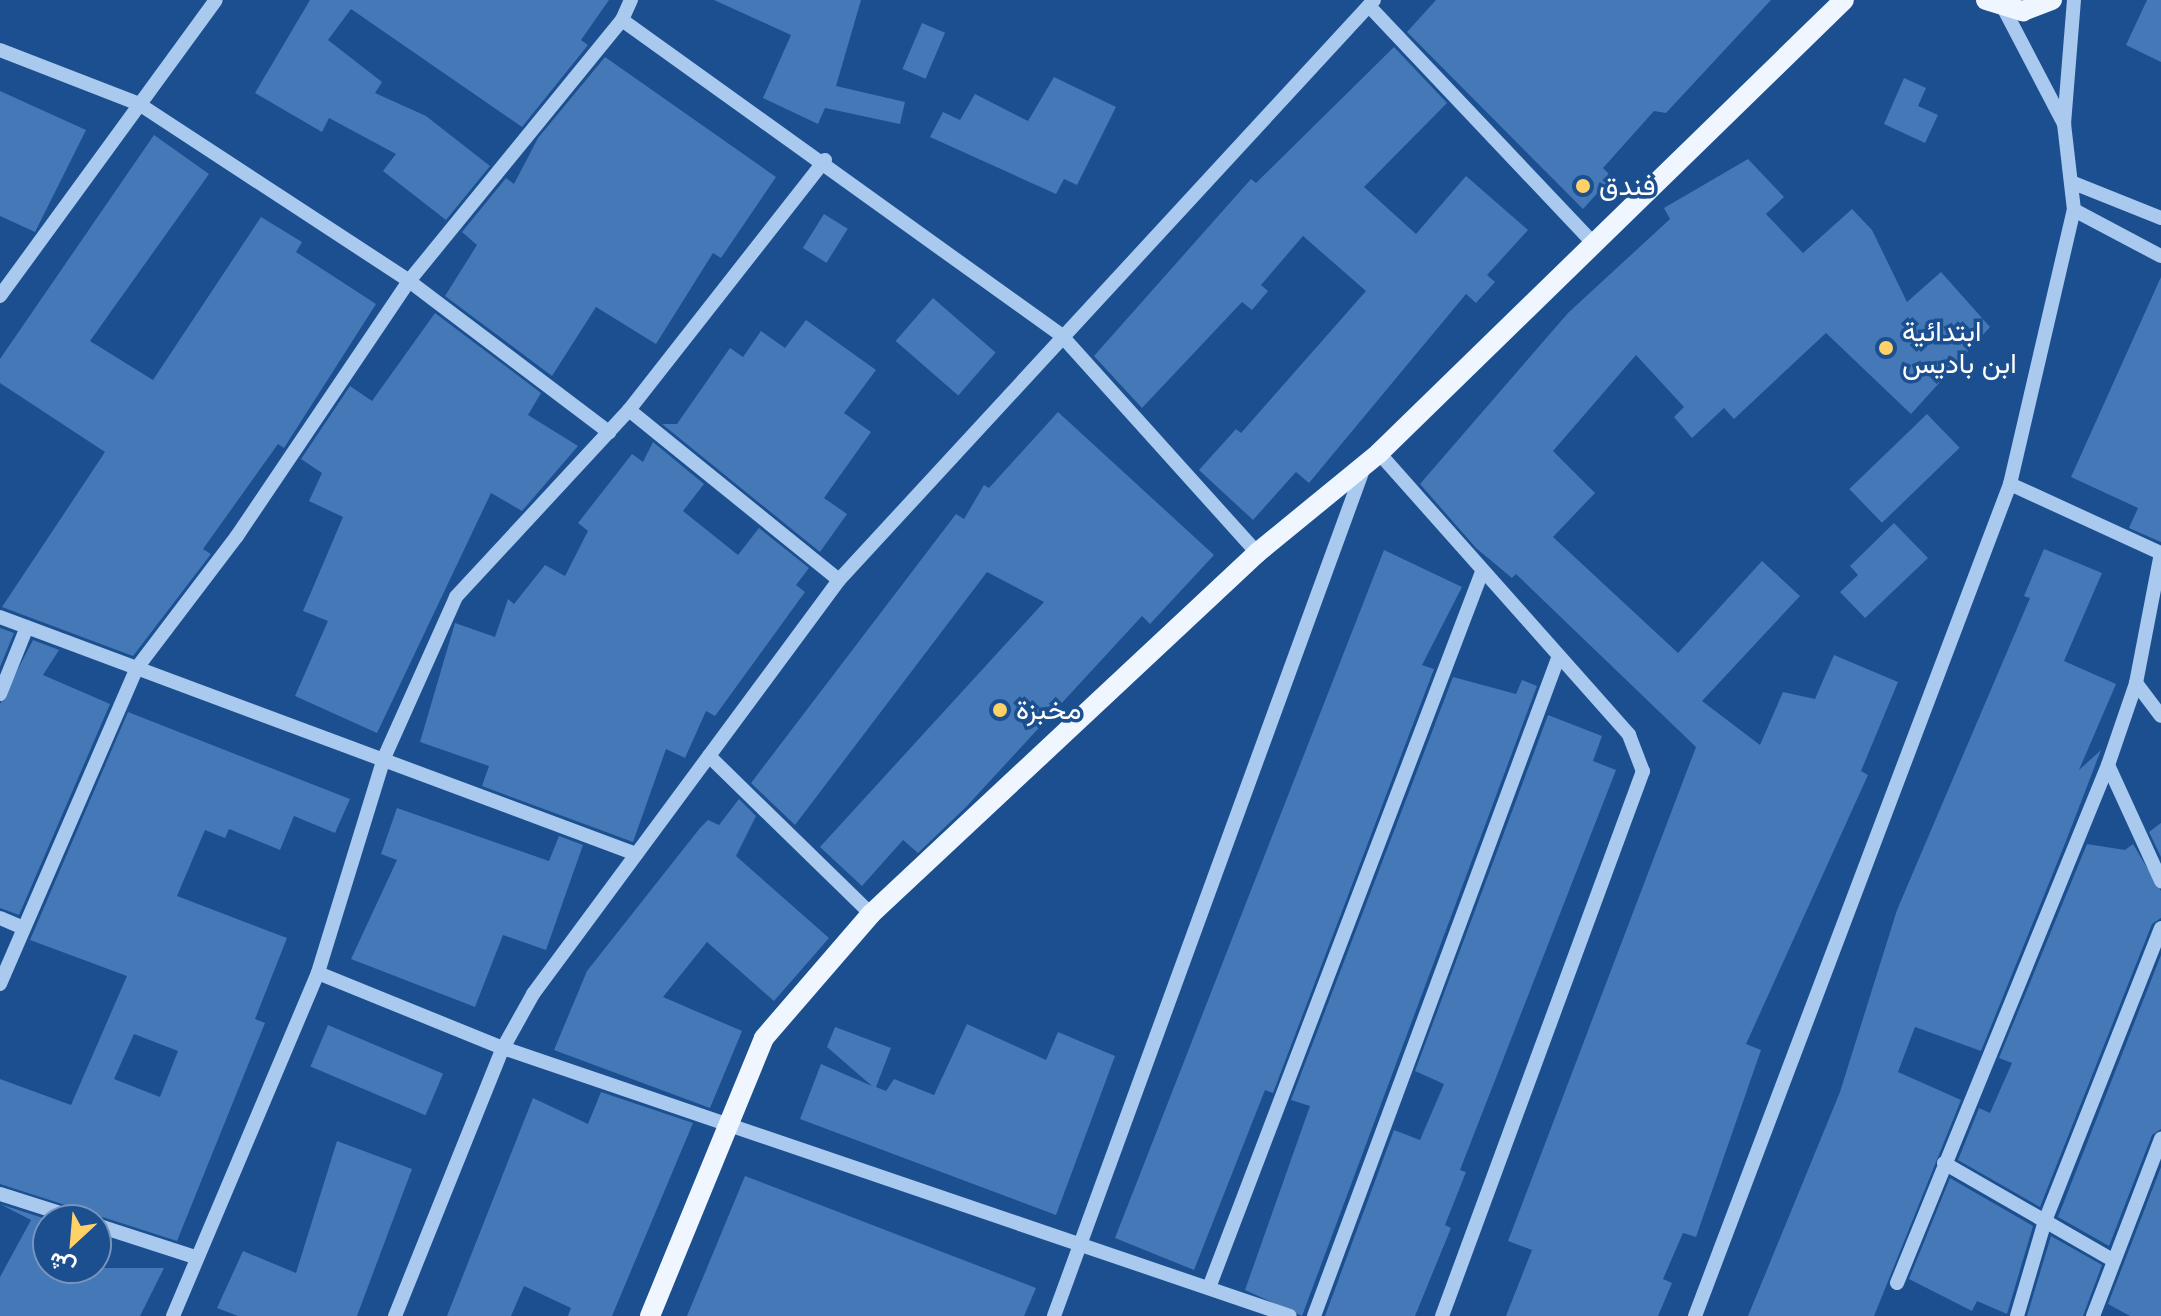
<!DOCTYPE html>
<meta charset="utf-8">
<style>
body{margin:0}
#map{position:relative;width:2161px;height:1316px;overflow:hidden;background:#1b4f8f;font-family:Poppins,Vazirmatn,sans-serif}
div>[style]{position:absolute}
[style*='--x']{left:calc(var(--x)*1px);top:calc(var(--y)*1px);width:calc(var(--w)*1px);rotate:calc(var(--a)*1deg)}
.building>*{inset:0;background:#4478b7;transform-origin:0 0}
.minor>*{height:14px;margin:-7px;padding:0 7px;transform-origin:7px;border-radius:7px;background:#a9c9ee}
.major>*{height:20px;margin:-10px;padding:0 10px;transform-origin:10px;border-radius:10px;background:#f0f6ff}
.dots>*{width:22px;height:22px;translate:-50% -50%;box-sizing:border-box;border:4px solid #1b4f8f;border-radius:50%}
span{translate:-50% -50%;white-space:nowrap;text-align:center;line-height:1.15;-webkit-text-stroke:7px #1b4f8f;paint-order:stroke}
.poi-label{font-size:28px;color:#fff}
.left{translate:0 -50%;text-align:left}
.north{position:absolute;left:32px;top:1204px;width:80px;height:80px;box-sizing:border-box;background:#1b4f8f;border:2px solid #7695bc;border-radius:50%;rotate:206deg;font-size:22px;font-weight:700;line-height:32px;text-align:center;color:#fff}
.north::after{content:'';display:block;margin:auto;width:28px;height:36px;background:#ffd166;clip-path:polygon(50% 0,100% 100%,50% 72%,0 100%)}
</style>
<div id="map">
<div class="building">
<div style="clip-path:polygon(310px 0,609px 0,581px 40px,588px 45px,522px 127px,351px 9px,328px 40px,382px 82px,375px 93px,426px 116px,490px 166px,446px 220px,383px 171px,396px 154px,329px 118px,322px 132px,255px 93px)"></div>
<div style="clip-path:polygon(714px 0,861px 0,836px 86px,905px 102px,900px 124px,825px 108px,818px 124px,763px 98px,791px 35px)"></div>
<div style="clip-path:polygon(1436px 0,1771px 0,1666px 113px,1654px 111px,1603px 168px,1612px 177px,1583px 209px,1407px 32px)"></div>
<div style="clip-path:polygon(2147px 0,2161px 0,2161px 62px,2126px 45px)"></div>
<div style="left:922px;top:23px;width:25px;height:50px;rotate:23deg"></div>
<div style="clip-path:polygon(1394px 47px,1447px 103px,1364px 187px,1416px 234px,1466px 176px,1528px 230px,1487px 275px,1495px 282px,1476px 303px,1466px 294px,1309px 483px,1296px 472px,1253px 520px,1199px 470px,1236px 429px,1241px 433px,1366px 291px,1303px 236px,1261px 285px,1268px 291px,1252px 310px,1242px 302px,1142px 408px,1094px 356px,1251px 179px,1256px 183px)"></div>
<div style="clip-path:polygon(605px 57px,776px 177px,721px 258px,713px 253px,656px 344px,596px 307px,552px 376px,445px 296px,477px 245px,462px 232px,506px 178px,514px 184px,538px 138px)"></div>
<div style="clip-path:polygon(1054px 77px,1116px 107px,1077px 185px,1064px 179px,1056px 194px,930px 137px,943px 112px,960px 120px,975px 94px,1028px 121px)"></div>
<div style="clip-path:polygon(1904px 78px,1926px 88px,1918px 106px,1938px 115px,1925px 143px,1884px 124px)"></div>
<div style="clip-path:polygon(0 91px,86px 130px,35px 232px,0 216px)"></div>
<div style="clip-path:polygon(154px 135px,209px 174px,90px 341px,153px 380px,261px 217px,302px 242px,296px 252px,376px 304px,284px 448px,278px 444px,203px 549px,211px 554px,133px 656px,2px 607px,105px 452px,0 383px,0 359px)"></div>
<div style="clip-path:polygon(1748px 159px,1784px 197px,1766px 214px,1803px 253px,1852px 209px,1872px 230px,1907px 302px,1941px 272px,1990px 327px,1911px 414px,1826px 333px,1734px 419px,1724px 408px,1692px 438px,1674px 417px,1684px 407px,1636px 355px,1553px 451px,1595px 493px,1553px 537px,1678px 653px,1762px 561px,1800px 596px,1702px 701px,1760px 745px,1783px 692px,1815px 699px,1834px 655px,1898px 682px,1861px 771px,1868px 775px,1746px 1044px,1761px 1050px,1696px 1237px,1683px 1233px,1663px 1279px,1672px 1283px,1658px 1316px,1506px 1316px,1532px 1250px,1508px 1241px,1696px 747px,1516px 574px,1512px 578px,1476px 548px,1420px 484px,1568px 313px,1670px 219px,1664px 208px)"></div>
<div style="left:824px;top:214px;width:28px;height:40px;rotate:32deg"></div>
<div style="clip-path:polygon(2161px 277px,2161px 542px,2129px 528px,2138px 508px,2071px 477px)"></div>
<div style="left:933px;top:298px;width:83px;height:57px;rotate:41deg"></div>
<div style="clip-path:polygon(435px 313px,541px 393px,528px 415px,578px 446px,522px 511px,491px 493px,377px 733px,295px 696px,328px 621px,303px 611px,343px 517px,309px 501px,322px 473px,301px 459px,350px 386px,372px 401px)"></div>
<div style="clip-path:polygon(806px 320px,876px 370px,844px 413px,871px 432px,824px 498px,847px 514px,820px 552px,662px 424px,677px 424px,730px 348px,743px 357px,761px 331px,785px 348px)"></div>
<div style="clip-path:polygon(1058px 412px,1214px 555px,1150px 624px,1142px 616px,966px 807px,918px 853px,903px 840px,862px 886px,820px 847px,1044px 602px,987px 572px,795px 825px,751px 783px,956px 514px,964px 519px,984px 485px,989px 488px)"></div>
<div style="left:1927px;top:414px;width:47px;height:108px;rotate:46deg"></div>
<div style="clip-path:polygon(653px 442px,704px 484px,683px 511px,738px 555px,759px 528px,809px 568px,796px 585px,805px 592px,715px 716px,706px 711px,685px 758px,666px 749px,633px 842px,482px 786px,489px 766px,420px 742px,455px 623px,495px 637px,508px 599px,514px 604px,545px 565px,565px 576px,588px 531px,578px 523px,632px 454px,643px 462px)"></div>
<div style="clip-path:polygon(1894px 523px,1928px 558px,1865px 618px,1840px 592px,1858px 575px,1850px 566px)"></div>
<div style="clip-path:polygon(2044px 549px,2102px 573px,2064px 661px,2116px 684px,2079px 770px,2101px 750px,2066px 841px,1981px 1051px,1915px 1027px,1898px 1072px,1961px 1100px,1874px 1316px,1748px 1316px,1840px 1092px,1897px 910px,2030px 598px,2024px 596px)"></div>
<div style="clip-path:polygon(1384px 550px,1462px 587px,1422px 665px,1434px 669px,1273px 1093px,1265px 1090px,1194px 1270px,1115px 1238px)"></div>
<div style="clip-path:polygon(0 628px,14px 633px,0 667px)"></div>
<div style="clip-path:polygon(33px 640px,59px 650px,43px 675px,110px 704px,19px 915px,0 908px,0 704px)"></div>
<div style="clip-path:polygon(1453px 677px,1516px 694px,1522px 680px,1537px 686px,1302px 1316px,1245px 1290px,1310px 1106px,1291px 1100px)"></div>
<div style="clip-path:polygon(evenodd,128px 712px,350px 799px,335px 833px,294px 816px,280px 850px,229px 829px,225px 838px,205px 830px,177px 896px,287px 938px,255px 1019px,265px 1023px,177px 1241px,0 1184px,0 1079px,71px 1105px,127px 976px,30px 940px,128px 712px,134px 1034px,178px 1051px,160px 1097px,114px 1079px,134px 1034px)"></div>
<div style="clip-path:polygon(1548px 715px,1602px 736px,1593px 761px,1616px 770px,1460px 1170px,1466px 1172px,1445px 1225px,1451px 1228px,1415px 1316px,1325px 1316px,1394px 1130px,1420px 1140px,1444px 1084px,1415px 1071px)"></div>
<div style="clip-path:polygon(739px 799px,756px 816px,736px 856px,829px 938px,774px 1001px,707px 942px,663px 997px,742px 1031px,710px 1108px,554px 1050px,587px 971px,700px 828px,708px 820px,719px 825px)"></div>
<div style="clip-path:polygon(397px 808px,549px 861px,559px 836px,583px 845px,546px 950px,503px 935px,475px 1007px,351px 959px,397px 860px,381px 854px)"></div>
<div style="clip-path:polygon(2161px 823px,2161px 857px,2149px 832px)"></div>
<div style="clip-path:polygon(2087px 844px,2125px 850px,2133px 844px,2161px 891px,2161px 918px,2152px 924px,2040px 1207px,1958px 1160px,1979px 1108px,1990px 1113px,2012px 1063px,1999px 1058px)"></div>
<div style="clip-path:polygon(2161px 955px,2161px 1129px,2152px 1135px,2109px 1246px,2058px 1217px)"></div>
<div style="clip-path:polygon(967px 1024px,1046px 1060px,1058px 1032px,1115px 1056px,1056px 1215px,800px 1119px,821px 1064px,872px 1086px,827px 1047px,835px 1027px,891px 1048px,876px 1087px,886px 1091px,894px 1079px,934px 1095px)"></div>
<div style="left:328px;top:1025px;width:125px;height:45px;rotate:23deg"></div>
<div style="clip-path:polygon(601px 1092px,693px 1123px,612px 1316px,568px 1316px,571px 1308px,524px 1286px,511px 1316px,447px 1316px,533px 1098px,588px 1124px)"></div>
<div style="clip-path:polygon(337px 1141px,412px 1169px,357px 1316px,238px 1316px,217px 1308px,243px 1251px,296px 1273px)"></div>
<div style="clip-path:polygon(2161px 1167px,2161px 1316px,2130px 1316px,2108px 1304px)"></div>
<div style="clip-path:polygon(745px 1176px,1036px 1288px,1024px 1316px,687px 1316px)"></div>
<div style="clip-path:polygon(1950px 1178px,2033px 1226px,2007px 1314px,1977px 1301px,1972px 1311px,1909px 1279px)"></div>
<div style="clip-path:polygon(0 1204px,49px 1220px,48px 1268px,164px 1268px,140px 1316px,0 1316px,0 1277px,31px 1220px)"></div>
<div style="clip-path:polygon(2051px 1236px,2102px 1265px,2083px 1316px,2027px 1316px)"></div>
</div>
<div class="minor">
<div style="--x:1369;--y:6;--w:323;--a:46.6"></div>
<div style="--x:2004;--y:9;--w:130;--a:62.4"></div>
<div style="--x:622;--y:20;--w:540;--a:35.66"></div>
<div style="--x:1061;--y:335;--w:293;--a:48"></div>
<div style="--x:0;--y:50;--w:149;--a:21.2"></div>
<div style="--x:139;--y:104;--w:323;--a:33.2"></div>
<div style="--x:409;--y:281;--w:251;--a:37.1"></div>
<div style="--x:825;--y:160;--w:318;--a:128.1"></div>
<div style="--x:629;--y:410;--w:255;--a:132.8"></div>
<div style="--x:456;--y:597;--w:176;--a:114.1"></div>
<div style="--x:384;--y:758;--w:225;--a:107.1"></div>
<div style="--x:318;--y:973;--w:200;--a:22.1"></div>
<div style="--x:503;--y:1048;--w:831;--a:18.81"></div>
<div style="--x:2071;--y:182;--w:97;--a:21.8"></div>
<div style="--x:2074;--y:210;--w:98;--a:27.9"></div>
<div style="--x:0;--y:296;--w:366;--a:-53.9"></div>
<div style="--x:629;--y:410;--w:270;--a:39"></div>
<div style="--x:1379;--y:453;--w:377;--a:48.4"></div>
<div style="--x:1629;--y:735;--w:39;--a:69"></div>
<div style="--x:1643;--y:771;--w:581;--a:110.24"></div>
<div style="--x:2010;--y:484;--w:166;--a:24.6"></div>
<div style="--x:0;--y:617;--w:679;--a:20.44"></div>
<div style="--x:2136;--y:683;--w:41;--a:52.9"></div>
<div style="--x:0;--y:694;--w:72;--a:-68.1"></div>
<div style="--x:709;--y:756;--w:226;--a:44.3"></div>
<div style="--x:2108;--y:765;--w:128;--a:65.4"></div>
<div style="--x:0;--y:918;--w:23;--a:23"></div>
<div style="--x:0;--y:984;--w:343;--a:-66.6"></div>
<div style="--x:136;--y:669;--w:167;--a:-52.8"></div>
<div style="--x:237;--y:536;--w:308;--a:-56"></div>
<div style="--x:409;--y:281;--w:337;--a:-50.8"></div>
<div style="--x:622;--y:20;--w:22;--a:-66"></div>
<div style="--x:1944;--y:1163;--w:195;--a:29.9"></div>
<div style="--x:0;--y:1194;--w:86;--a:17.6"></div>
<div style="--x:96;--y:1225;--w:104;--a:17.9"></div>
<div style="--x:1897;--y:1283;--w:559;--a:-67.84"></div>
<div style="--x:2108;--y:765;--w:87;--a:-71.1"></div>
<div style="--x:2136;--y:683;--w:132;--a:-79.1"></div>
<div style="--x:1210;--y:1285;--w:763;--a:-69.12"></div>
<div style="--x:173;--y:1316;--w:372;--a:-67.1"></div>
<div style="--x:395;--y:1316;--w:289;--a:-68.1"></div>
<div style="--x:503;--y:1048;--w:62;--a:-60.9"></div>
<div style="--x:533;--y:994;--w:515;--a:-53.53"></div>
<div style="--x:839;--y:580;--w:789;--a:-47.31"></div>
<div style="--x:1054;--y:1316;--w:904;--a:-69.94"></div>
<div style="--x:1314;--y:1316;--w:702;--a:-69.65"></div>
<div style="--x:1695;--y:1316;--w:890;--a:-69.26"></div>
<div style="--x:2010;--y:484;--w:281;--a:-76.9"></div>
<div style="--x:2074;--y:210;--w:87;--a:-96.6"></div>
<div style="--x:2064;--y:124;--w:124;--a:-85.4"></div>
<div style="--x:2017;--y:1316;--w:99;--a:-73.6"></div>
<div style="--x:2045;--y:1221;--w:315;--a:-68.4"></div>
<div style="--x:2093;--y:1316;--w:190;--a:-69"></div>
</div>
<div class="major">
<div style="--x:1986;--y:0;--w:39;--a:17"></div>
<div style="--x:2023;--y:11;--w:31;--a:-21"></div>
<div style="--x:650;--y:1316;--w:300;--a:-67.7"></div>
<div style="--x:764;--y:1038;--w:164;--a:-49.2"></div>
<div style="--x:871;--y:914;--w:529;--a:-43.08"></div>
<div style="--x:1257;--y:553;--w:158;--a:-39.3"></div>
<div style="--x:1379;--y:453;--w:649;--a:-44.25"></div>
</div>
<div class="dots">
<div style="left:1583px;top:186px;background:#ffd166"></div>
<div style="left:1886px;top:348px;background:#ffd166"></div>
<div style="left:1000px;top:710px;background:#ffd166"></div>
</div>
<div class="poi-label">
<span class="left" style="left:1599px;top:186px">فندق</span>
<span class="left" style="left:1902px;top:348px">ابتدائية<br>ابن باديس</span>
<span class="left" style="left:1016px;top:710px">مخبزة</span>
</div>
<div class="north">ش</div>
</div>
